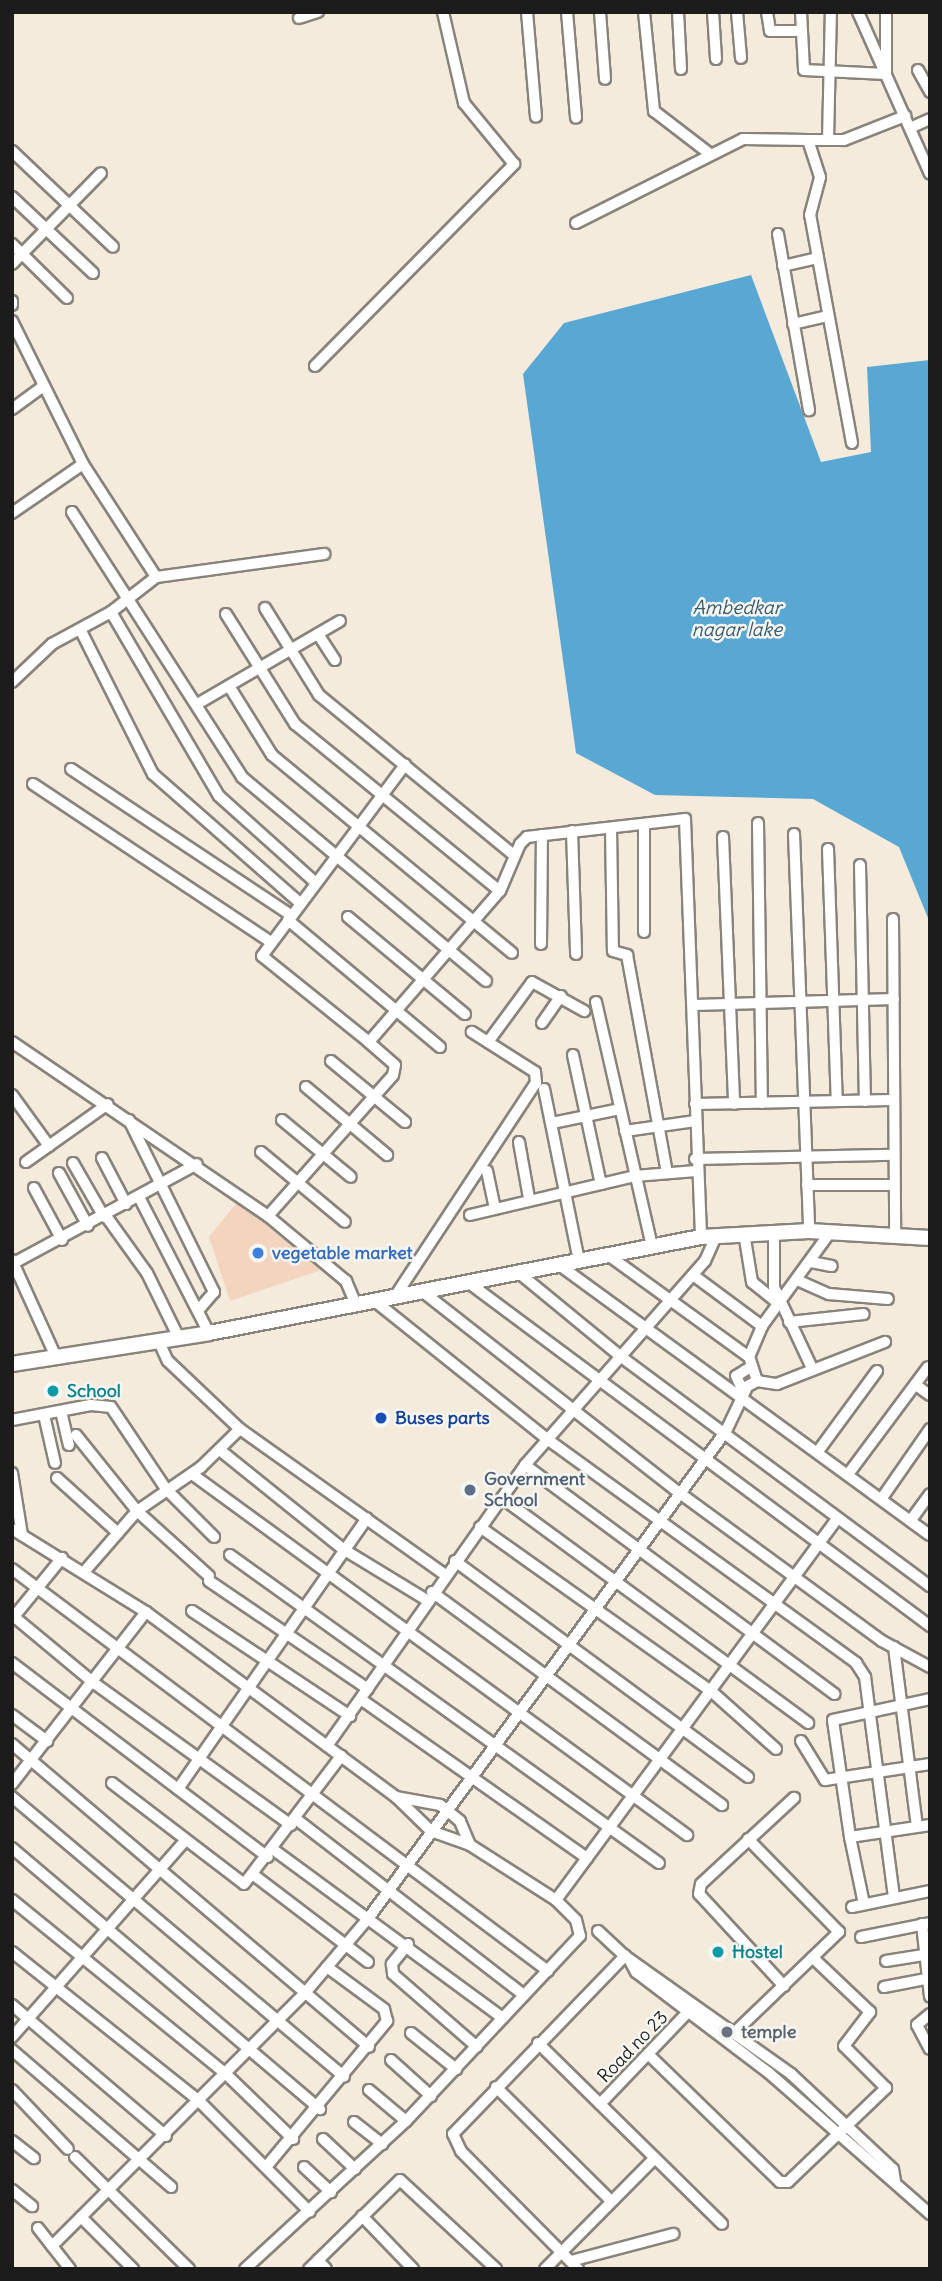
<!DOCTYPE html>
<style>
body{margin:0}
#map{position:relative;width:942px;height:2281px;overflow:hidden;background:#f5ebdc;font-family:Delius,sans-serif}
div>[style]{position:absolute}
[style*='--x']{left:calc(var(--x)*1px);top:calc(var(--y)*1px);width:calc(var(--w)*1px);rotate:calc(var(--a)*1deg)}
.built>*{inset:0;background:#f3d4bf}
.water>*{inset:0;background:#59a7d3}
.roads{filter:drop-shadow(2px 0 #88847c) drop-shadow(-2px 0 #88847c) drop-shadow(0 2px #88847c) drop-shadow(0 -2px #88847c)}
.street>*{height:10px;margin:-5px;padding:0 5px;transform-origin:5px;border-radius:5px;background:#fff}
.secondary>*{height:14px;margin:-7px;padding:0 7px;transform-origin:7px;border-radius:7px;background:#fff}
.dots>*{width:19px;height:19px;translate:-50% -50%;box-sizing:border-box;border:4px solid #f6f6f2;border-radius:50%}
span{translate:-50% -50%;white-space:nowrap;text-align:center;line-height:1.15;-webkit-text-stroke:5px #f6f6f2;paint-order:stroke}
.shop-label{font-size:18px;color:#366cbe;font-weight:700}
.left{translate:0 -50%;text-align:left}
.culture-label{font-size:18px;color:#0d838f;font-weight:700}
.transit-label{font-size:18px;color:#164399;font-weight:700}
.service-label{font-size:18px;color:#4e5e75;font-weight:700}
.worship-label{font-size:18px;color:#5b616d;font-weight:700}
.street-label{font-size:18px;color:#1c1c1c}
.water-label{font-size:19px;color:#375b6e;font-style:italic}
.frame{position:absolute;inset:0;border:14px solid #1c1c1c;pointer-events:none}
</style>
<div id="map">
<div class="built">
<div style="clip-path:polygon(238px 1201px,321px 1270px,230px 1301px,209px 1237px)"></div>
</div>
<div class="water">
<div style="clip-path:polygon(751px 275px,821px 462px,871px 452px,867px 367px,930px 360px,930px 923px,899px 847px,813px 799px,655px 795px,576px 753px,523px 374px,564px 323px)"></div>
</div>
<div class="roads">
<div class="street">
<div style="--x:527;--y:12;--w:105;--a:85.1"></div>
<div style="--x:567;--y:12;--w:106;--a:85.1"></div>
<div style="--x:600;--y:12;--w:67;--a:85.7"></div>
<div style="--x:644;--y:12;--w:100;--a:84.2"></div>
<div style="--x:654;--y:111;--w:71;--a:37.5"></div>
<div style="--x:678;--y:12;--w:57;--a:87"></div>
<div style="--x:713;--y:12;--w:47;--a:86.3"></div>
<div style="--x:737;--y:12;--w:46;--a:85"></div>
<div style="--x:767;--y:12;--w:19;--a:81"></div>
<div style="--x:770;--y:31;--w:31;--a:0"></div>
<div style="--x:801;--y:12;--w:58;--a:87"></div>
<div style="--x:804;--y:70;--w:82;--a:2.8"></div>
<div style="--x:886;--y:74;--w:62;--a:-90"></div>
<div style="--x:858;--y:12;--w:177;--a:66"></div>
<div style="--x:299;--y:18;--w:20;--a:-18"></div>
<div style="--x:918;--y:70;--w:25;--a:61"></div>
<div style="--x:910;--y:128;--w:22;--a:-24"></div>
<div style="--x:828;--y:140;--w:128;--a:-88.7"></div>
<div style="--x:12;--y:151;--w:139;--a:43.5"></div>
<div style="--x:12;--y:197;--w:111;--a:43.2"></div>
<div style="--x:576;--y:223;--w:187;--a:-26.7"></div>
<div style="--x:743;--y:139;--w:65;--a:0.9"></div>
<div style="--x:778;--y:234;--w:179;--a:80"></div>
<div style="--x:12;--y:244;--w:77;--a:44.5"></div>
<div style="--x:12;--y:264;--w:127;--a:-45.6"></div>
<div style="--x:783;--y:266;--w:36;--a:-13"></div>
<div style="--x:12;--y:301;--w:4;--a:90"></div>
<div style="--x:12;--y:321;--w:160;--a:63.6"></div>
<div style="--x:83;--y:464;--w:135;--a:57.1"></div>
<div style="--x:156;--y:577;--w:57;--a:142.1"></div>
<div style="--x:111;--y:612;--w:67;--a:151.5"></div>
<div style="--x:52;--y:644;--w:55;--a:136.5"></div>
<div style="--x:793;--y:324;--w:36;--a:-13"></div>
<div style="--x:315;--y:366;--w:284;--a:-45.4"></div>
<div style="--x:514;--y:164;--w:79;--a:-129.3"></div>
<div style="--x:464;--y:103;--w:93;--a:-103"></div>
<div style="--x:12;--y:409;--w:37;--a:-36"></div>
<div style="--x:852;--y:443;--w:232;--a:-100.4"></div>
<div style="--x:810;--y:215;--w:39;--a:-75"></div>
<div style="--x:820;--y:177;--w:39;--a:-108"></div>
<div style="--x:808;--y:140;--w:36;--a:0"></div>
<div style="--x:844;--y:140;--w:66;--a:-21.5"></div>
<div style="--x:72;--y:512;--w:315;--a:57.3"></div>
<div style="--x:242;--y:777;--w:318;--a:39.9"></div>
<div style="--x:12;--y:513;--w:86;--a:-34.6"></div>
<div style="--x:156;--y:577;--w:170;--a:-7.8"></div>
<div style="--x:265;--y:608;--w:102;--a:58.2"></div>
<div style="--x:319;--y:695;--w:252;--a:39.4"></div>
<div style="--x:111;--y:612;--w:213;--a:59.6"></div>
<div style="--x:219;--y:796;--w:129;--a:41.9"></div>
<div style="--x:226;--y:614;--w:130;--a:57.9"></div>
<div style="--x:295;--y:724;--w:264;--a:39.2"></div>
<div style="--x:81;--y:631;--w:160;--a:63.3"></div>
<div style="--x:153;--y:774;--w:196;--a:41.3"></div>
<div style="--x:318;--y:634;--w:31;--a:57"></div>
<div style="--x:229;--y:686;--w:81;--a:58.1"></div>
<div style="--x:272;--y:755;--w:311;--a:39.5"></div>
<div style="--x:199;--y:703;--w:163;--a:-30.2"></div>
<div style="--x:71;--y:769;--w:264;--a:33.6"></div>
<div style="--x:33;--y:784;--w:286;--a:33.6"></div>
<div style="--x:758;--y:823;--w:280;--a:89.2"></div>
<div style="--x:644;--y:826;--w:106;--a:90"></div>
<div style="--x:611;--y:828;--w:123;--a:89.1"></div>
<div style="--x:613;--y:951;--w:15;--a:16"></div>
<div style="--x:627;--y:955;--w:221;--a:79.6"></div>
<div style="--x:572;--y:831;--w:123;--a:88.1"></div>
<div style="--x:794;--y:834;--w:397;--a:87.8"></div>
<div style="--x:723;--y:837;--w:267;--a:87.6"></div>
<div style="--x:828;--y:849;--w:252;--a:88"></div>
<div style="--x:860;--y:865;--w:236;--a:88.8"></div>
<div style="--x:348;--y:917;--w:152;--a:39.7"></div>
<div style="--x:893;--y:919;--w:316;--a:89.6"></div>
<div style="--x:288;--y:920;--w:198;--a:39.9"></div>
<div style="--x:541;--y:944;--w:109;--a:-89.5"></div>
<div style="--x:596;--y:1002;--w:250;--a:77.1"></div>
<div style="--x:695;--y:1005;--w:199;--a:-1.7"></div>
<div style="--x:542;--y:1023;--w:33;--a:-55"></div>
<div style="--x:12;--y:1042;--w:310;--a:34.2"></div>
<div style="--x:268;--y:1216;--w:102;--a:39.8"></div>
<div style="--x:346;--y:1281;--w:26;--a:67"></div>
<div style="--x:369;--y:1042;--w:137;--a:-141.2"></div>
<div style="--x:262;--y:956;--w:239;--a:-53.2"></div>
<div style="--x:488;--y:1042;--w:74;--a:-53.7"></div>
<div style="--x:532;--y:982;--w:60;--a:29.1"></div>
<div style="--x:573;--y:1055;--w:132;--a:77.8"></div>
<div style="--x:331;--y:1061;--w:96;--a:39.5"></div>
<div style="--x:306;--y:1087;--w:106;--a:40"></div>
<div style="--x:544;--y:1089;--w:176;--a:78.5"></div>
<div style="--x:12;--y:1095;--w:63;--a:54"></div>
<div style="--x:695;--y:1104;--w:196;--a:-1.2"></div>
<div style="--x:129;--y:1120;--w:192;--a:63.7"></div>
<div style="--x:214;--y:1292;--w:23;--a:131"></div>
<div style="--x:282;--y:1120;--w:89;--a:39.6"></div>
<div style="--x:552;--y:1123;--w:69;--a:-11.6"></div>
<div style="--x:625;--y:1131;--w:71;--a:-8.1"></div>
<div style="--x:519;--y:1142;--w:57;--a:79.9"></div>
<div style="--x:261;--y:1152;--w:109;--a:39.8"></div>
<div style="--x:102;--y:1158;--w:52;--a:62.4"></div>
<div style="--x:695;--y:1159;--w:199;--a:-1.2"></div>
<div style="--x:26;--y:1162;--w:100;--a:-35.3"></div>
<div style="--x:73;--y:1163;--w:62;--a:60.1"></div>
<div style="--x:487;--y:1171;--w:38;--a:78"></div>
<div style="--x:59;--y:1173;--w:60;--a:61.3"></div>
<div style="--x:807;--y:1185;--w:87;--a:0"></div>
<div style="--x:34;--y:1188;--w:59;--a:61.7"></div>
<div style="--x:139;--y:1197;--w:153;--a:62.8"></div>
<div style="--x:470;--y:1215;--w:170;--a:-13.3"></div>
<div style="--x:635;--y:1176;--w:61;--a:-4.7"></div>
<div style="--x:106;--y:1216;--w:70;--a:54.3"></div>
<div style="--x:147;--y:1273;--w:72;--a:63.8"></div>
<div style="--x:268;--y:1216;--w:188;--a:-48.4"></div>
<div style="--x:393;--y:1075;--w:10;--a:-79"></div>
<div style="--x:395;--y:1065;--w:35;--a:-139"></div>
<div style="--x:369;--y:1042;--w:200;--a:-49.1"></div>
<div style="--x:500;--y:891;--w:51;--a:-66.9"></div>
<div style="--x:520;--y:844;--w:10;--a:-45"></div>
<div style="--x:527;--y:837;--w:159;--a:-6.5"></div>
<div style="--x:685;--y:819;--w:418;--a:87.8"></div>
<div style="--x:774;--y:1232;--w:55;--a:90"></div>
<div style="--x:774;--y:1287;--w:89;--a:64.9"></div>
<div style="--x:744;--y:1233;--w:50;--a:80.7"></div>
<div style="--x:752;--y:1282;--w:36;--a:39"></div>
<div style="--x:608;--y:1255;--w:174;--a:35.9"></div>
<div style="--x:12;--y:1260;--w:104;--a:65.6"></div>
<div style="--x:811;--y:1262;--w:21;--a:11"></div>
<div style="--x:12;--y:1264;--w:210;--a:-28.4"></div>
<div style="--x:562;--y:1267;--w:455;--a:36.1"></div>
<div style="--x:519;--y:1273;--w:131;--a:39.4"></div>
<div style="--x:620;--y:1356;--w:386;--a:36.6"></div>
<div style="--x:693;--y:1275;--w:86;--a:36.5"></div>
<div style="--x:797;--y:1280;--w:35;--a:24"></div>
<div style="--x:829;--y:1294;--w:59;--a:4.8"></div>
<div style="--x:469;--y:1283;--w:575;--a:36.65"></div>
<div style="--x:423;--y:1292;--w:328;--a:38.1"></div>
<div style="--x:681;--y:1494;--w:249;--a:36.2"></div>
<div style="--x:882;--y:1641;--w:55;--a:28.4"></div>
<div style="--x:394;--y:1298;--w:258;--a:-56.6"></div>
<div style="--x:536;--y:1083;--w:11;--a:-95"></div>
<div style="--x:535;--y:1072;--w:75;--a:-147.6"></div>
<div style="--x:376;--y:1302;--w:219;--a:38.7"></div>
<div style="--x:547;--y:1439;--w:382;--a:35.9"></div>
<div style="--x:856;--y:1663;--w:17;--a:57"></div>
<div style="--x:865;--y:1677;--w:222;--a:82.5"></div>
<div style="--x:789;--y:1322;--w:75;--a:-6.1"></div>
<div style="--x:158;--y:1340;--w:23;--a:65"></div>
<div style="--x:168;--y:1361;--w:99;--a:43.4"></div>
<div style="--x:240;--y:1429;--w:250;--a:35.4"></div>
<div style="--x:749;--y:1368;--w:15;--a:148"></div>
<div style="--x:736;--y:1376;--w:14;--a:65"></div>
<div style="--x:742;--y:1389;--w:17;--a:-28"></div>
<div style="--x:757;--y:1381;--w:25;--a:-108"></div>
<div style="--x:749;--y:1357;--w:34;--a:-67"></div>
<div style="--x:762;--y:1326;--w:117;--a:-54"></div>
<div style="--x:757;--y:1381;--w:20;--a:9"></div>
<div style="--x:777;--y:1384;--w:116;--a:-21.3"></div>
<div style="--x:916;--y:1385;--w:17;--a:36"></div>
<div style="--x:61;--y:1411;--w:35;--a:77"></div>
<div style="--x:44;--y:1415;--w:49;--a:77.1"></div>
<div style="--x:12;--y:1420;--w:80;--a:-10.8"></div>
<div style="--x:91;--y:1405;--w:20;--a:6"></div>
<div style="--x:111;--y:1407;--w:99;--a:56.1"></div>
<div style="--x:166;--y:1489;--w:68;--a:45"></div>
<div style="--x:76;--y:1435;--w:97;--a:51.2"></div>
<div style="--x:137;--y:1511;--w:97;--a:42.1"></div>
<div style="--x:819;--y:1450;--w:98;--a:-53.7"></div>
<div style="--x:221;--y:1451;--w:156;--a:38.8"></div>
<div style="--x:343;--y:1549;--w:98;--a:31.3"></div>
<div style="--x:525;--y:1465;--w:385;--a:36.5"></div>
<div style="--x:12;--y:1473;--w:63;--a:80.8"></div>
<div style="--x:849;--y:1473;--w:132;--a:-53.3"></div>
<div style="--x:192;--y:1474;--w:613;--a:36.1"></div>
<div style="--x:57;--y:1478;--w:82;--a:42"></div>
<div style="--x:502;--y:1498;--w:380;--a:36.3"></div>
<div style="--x:882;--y:1498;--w:84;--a:-55.2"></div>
<div style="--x:911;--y:1520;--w:32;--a:-54"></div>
<div style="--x:480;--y:1527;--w:283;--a:35.4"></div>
<div style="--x:711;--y:1691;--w:87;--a:41.7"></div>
<div style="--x:12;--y:1529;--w:158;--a:31.8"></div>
<div style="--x:146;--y:1612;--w:311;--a:36.5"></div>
<div style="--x:396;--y:1797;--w:49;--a:44.2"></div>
<div style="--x:431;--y:1831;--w:41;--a:19.7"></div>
<div style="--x:470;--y:1845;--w:26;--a:-113"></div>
<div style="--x:460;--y:1821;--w:26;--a:-141"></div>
<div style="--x:440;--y:1805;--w:45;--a:-169.7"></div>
<div style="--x:230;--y:1555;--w:528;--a:35.68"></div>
<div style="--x:455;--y:1561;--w:364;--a:36.4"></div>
<div style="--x:12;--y:1569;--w:670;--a:36.87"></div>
<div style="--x:84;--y:1572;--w:81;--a:-49"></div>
<div style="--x:137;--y:1511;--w:78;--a:-34.5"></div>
<div style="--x:201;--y:1467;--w:54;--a:-44.3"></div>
<div style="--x:209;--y:1581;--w:192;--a:34.2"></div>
<div style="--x:432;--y:1592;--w:360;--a:36.3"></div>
<div style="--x:192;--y:1611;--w:190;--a:33.6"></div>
<div style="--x:12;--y:1615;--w:107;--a:39.7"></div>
<div style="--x:94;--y:1683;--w:243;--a:35.8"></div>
<div style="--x:12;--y:1619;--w:79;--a:-50.7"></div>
<div style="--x:894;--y:1647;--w:180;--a:82.7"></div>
<div style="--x:12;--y:1663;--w:321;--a:37.2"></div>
<div style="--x:362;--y:1700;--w:275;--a:35.1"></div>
<div style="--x:12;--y:1715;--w:44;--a:36.6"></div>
<div style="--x:801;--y:1741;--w:46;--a:58.4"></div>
<div style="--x:825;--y:1780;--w:106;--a:-8.7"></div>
<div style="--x:12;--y:1744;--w:468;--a:40.3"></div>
<div style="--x:327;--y:1746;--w:344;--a:-54.8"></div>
<div style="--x:525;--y:1465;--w:272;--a:-48.6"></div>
<div style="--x:705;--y:1261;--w:27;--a:-66"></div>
<div style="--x:112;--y:1783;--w:166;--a:37.4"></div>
<div style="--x:244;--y:1884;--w:161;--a:-52.8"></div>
<div style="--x:12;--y:1784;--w:218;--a:-52.1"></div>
<div style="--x:178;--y:1789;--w:330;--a:-55.1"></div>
<div style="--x:12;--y:1797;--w:434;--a:40.1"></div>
<div style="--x:296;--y:1819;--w:288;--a:37.7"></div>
<div style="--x:850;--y:1837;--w:118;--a:-98.3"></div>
<div style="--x:833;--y:1720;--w:99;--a:-12.2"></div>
<div style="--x:12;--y:1848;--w:404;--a:40.3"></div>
<div style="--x:274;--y:1850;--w:284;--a:36.3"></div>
<div style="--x:255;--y:1876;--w:142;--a:37.3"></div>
<div style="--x:12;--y:1900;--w:274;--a:39.1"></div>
<div style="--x:225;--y:2073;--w:95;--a:44.1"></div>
<div style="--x:556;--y:1900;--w:473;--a:-53.6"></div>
<div style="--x:864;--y:1904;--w:68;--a:-101.8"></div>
<div style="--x:850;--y:1837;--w:81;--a:-8.5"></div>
<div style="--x:852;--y:1907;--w:80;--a:-11.6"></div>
<div style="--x:922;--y:1924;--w:73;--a:83.7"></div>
<div style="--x:598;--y:1931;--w:37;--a:43"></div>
<div style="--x:861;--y:1937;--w:70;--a:-11.5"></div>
<div style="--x:408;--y:1944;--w:26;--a:129"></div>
<div style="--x:392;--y:1964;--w:10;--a:84"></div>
<div style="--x:393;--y:1974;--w:111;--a:41"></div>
<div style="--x:12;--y:1952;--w:238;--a:38.5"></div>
<div style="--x:198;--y:2100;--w:158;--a:45"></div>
<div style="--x:629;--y:1959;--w:15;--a:62"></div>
<div style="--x:636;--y:1972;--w:167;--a:37.2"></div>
<div style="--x:769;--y:2073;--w:214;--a:41.2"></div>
<div style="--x:886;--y:1961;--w:38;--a:-9"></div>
<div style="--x:784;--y:1986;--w:125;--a:-132.7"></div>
<div style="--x:699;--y:1894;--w:10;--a:-79"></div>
<div style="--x:701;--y:1884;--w:127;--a:-42.8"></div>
<div style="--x:884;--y:1987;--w:43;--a:-10.8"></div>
<div style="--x:12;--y:2005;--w:202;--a:40.4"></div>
<div style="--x:930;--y:2014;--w:17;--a:140"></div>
<div style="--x:917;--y:2025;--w:27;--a:62"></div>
<div style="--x:411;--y:2033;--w:58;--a:38.7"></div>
<div style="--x:734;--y:2033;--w:146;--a:-43.9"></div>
<div style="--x:839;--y:1932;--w:130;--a:-134.4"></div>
<div style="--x:12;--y:2037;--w:261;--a:-48.6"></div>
<div style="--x:538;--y:2043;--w:258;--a:44.5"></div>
<div style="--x:12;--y:2050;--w:210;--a:40.7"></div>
<div style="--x:648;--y:2054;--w:184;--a:44.1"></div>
<div style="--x:780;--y:2182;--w:8;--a:0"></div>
<div style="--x:788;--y:2182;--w:136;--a:-43.8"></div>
<div style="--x:886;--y:2088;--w:59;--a:-135"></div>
<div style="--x:844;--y:2046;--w:43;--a:-52.6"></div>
<div style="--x:870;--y:2012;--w:79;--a:-136.5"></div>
<div style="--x:391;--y:2060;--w:54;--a:42"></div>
<div style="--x:496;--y:2087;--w:162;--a:44.7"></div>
<div style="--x:12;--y:2090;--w:81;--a:46.5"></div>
<div style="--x:369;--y:2090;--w:48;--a:40"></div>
<div style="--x:600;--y:2104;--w:127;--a:-46.3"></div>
<div style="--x:354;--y:2122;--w:36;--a:38"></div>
<div style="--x:323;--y:2139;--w:44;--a:43.2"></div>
<div style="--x:12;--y:2141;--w:28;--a:38"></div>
<div style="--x:75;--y:2157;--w:160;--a:44.5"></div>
<div style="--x:266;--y:2167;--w:190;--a:-50.3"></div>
<div style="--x:387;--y:2021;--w:12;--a:-104"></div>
<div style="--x:384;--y:2009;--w:71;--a:-143.6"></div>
<div style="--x:304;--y:2167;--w:37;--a:43"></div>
<div style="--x:12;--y:2190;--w:26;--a:39"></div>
<div style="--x:362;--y:2216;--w:74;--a:46.1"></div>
<div style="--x:81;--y:2217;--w:74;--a:45"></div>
<div style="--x:38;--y:2228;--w:52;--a:52"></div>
<div style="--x:52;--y:2246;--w:358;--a:-45"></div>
<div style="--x:305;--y:1993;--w:101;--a:-49.8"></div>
<div style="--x:370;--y:1916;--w:602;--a:-53.72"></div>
<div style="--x:726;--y:1431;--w:47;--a:-64.5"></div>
<div style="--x:318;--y:2260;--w:12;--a:48"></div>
<div style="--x:571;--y:2261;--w:106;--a:-14.8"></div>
<div style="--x:245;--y:2269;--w:219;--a:-42.6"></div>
<div style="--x:406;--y:2121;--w:254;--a:-46.8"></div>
<div style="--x:580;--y:1936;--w:16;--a:-104"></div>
<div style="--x:576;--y:1920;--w:28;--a:-135"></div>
<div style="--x:556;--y:1900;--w:102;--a:-147.4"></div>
<div style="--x:309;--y:2269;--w:127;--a:-44.4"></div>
<div style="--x:400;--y:2180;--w:131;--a:42.8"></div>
<div style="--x:545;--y:2269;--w:156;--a:-45.3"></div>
<div style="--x:578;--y:2269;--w:166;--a:-134.8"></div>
<div style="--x:461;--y:2151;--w:19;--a:-115"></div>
<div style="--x:453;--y:2134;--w:248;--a:-46"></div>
<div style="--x:625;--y:1956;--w:204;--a:35.4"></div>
<div style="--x:791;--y:2074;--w:139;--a:43"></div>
<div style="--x:893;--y:2169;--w:11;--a:80"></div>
</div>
<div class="secondary">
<div style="--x:12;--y:1364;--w:199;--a:-8.9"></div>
<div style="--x:209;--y:1333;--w:501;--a:-11.04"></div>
<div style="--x:701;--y:1237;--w:108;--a:-3.2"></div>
<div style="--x:809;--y:1231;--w:121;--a:3.3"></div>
</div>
</div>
<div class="dots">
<div style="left:258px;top:1253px;background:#3f7fe0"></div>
<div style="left:53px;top:1391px;background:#0f9aa8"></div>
<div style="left:381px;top:1418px;background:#1a4fb4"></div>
<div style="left:470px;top:1490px;background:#5c6f8a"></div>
<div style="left:718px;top:1952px;background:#0f9aa8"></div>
<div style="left:727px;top:2032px;background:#6b7280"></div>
</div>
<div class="shop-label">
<span class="left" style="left:272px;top:1253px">vegetable market</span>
</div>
<div class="culture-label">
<span class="left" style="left:67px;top:1391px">School</span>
<span class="left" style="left:732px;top:1952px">Hostel</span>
</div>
<div class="transit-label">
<span class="left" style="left:395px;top:1418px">Buses parts</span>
</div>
<div class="service-label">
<span class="left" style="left:484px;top:1490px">Government<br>School</span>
</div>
<div class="worship-label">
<span class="left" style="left:741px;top:2032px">temple</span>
</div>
<div class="street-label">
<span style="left:633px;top:2047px;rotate:-46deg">Road no 23</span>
</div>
<div class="water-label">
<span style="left:737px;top:619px">Ambedkar<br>nagar lake</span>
</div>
<div class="frame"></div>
</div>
